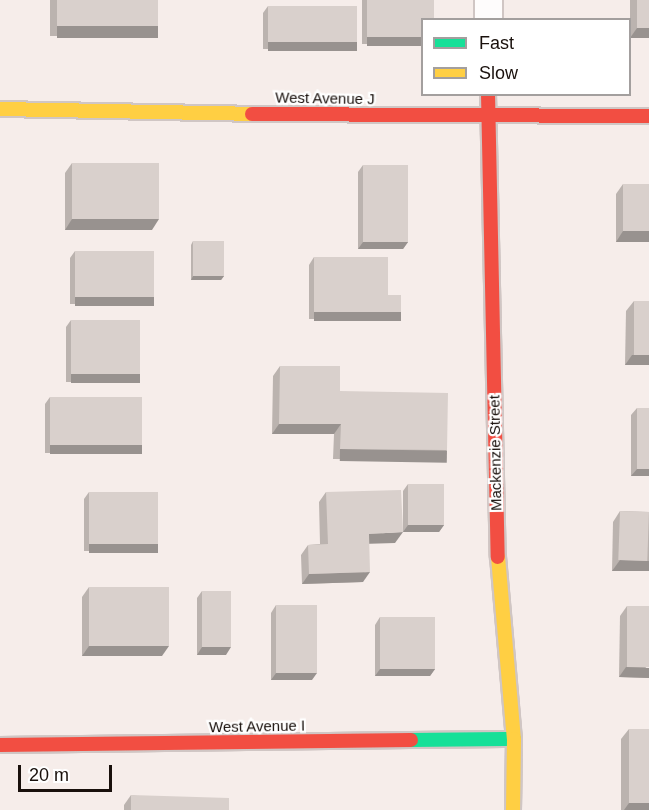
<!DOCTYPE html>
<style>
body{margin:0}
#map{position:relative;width:649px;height:810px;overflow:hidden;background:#f6edea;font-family:Helvetica,sans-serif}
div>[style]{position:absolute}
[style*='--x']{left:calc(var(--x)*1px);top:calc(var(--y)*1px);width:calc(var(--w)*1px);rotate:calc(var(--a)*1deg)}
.roads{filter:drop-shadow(2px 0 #d0c6c4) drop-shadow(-2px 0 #d0c6c4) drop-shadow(0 2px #d0c6c4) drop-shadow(0 -2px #d0c6c4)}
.street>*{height:27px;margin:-13.5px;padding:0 13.5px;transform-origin:13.5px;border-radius:13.5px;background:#fefcfc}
.fast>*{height:14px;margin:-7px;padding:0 7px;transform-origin:7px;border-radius:7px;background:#16e098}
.slow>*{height:14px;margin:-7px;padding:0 7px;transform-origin:7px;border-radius:7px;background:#ffcf43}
.jam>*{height:14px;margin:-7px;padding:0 7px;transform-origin:7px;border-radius:7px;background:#f24e42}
.wall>*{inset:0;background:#bbb3af;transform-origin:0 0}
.shaded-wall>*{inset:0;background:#98928f;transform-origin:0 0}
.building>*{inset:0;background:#d9d0cc;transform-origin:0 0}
span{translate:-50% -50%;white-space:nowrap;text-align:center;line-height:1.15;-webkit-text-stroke:4.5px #fff;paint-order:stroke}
.street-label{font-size:15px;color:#19100c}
.legend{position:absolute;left:421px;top:18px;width:210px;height:78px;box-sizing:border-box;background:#fff;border:2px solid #a39f9e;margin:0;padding:8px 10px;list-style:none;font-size:18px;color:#19100c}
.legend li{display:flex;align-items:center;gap:12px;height:30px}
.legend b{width:30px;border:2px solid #a39f9e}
.scale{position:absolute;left:18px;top:765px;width:94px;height:27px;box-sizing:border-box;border:3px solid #19100c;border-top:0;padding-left:8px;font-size:18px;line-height:21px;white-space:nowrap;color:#19100c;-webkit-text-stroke:4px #fff;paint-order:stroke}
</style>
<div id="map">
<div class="roads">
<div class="street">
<div style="--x:488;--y:0;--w:20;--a:90"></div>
</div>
<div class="fast">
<div style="--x:411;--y:740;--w:103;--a:-0.6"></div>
</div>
<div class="slow">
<div style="--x:0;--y:109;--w:252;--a:1.1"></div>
<div style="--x:498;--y:557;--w:183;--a:85"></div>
<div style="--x:514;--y:739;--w:71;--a:90.8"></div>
</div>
<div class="jam">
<div style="--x:488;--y:94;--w:463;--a:88.8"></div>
<div style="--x:252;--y:114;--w:397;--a:0.3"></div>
<div style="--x:0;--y:745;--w:411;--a:-0.7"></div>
</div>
</div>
<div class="wall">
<div style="clip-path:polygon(50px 0,158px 0,158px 26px,151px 36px,50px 36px)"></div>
<div style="clip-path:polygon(362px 0,434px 0,423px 44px,362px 44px)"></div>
<div style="left:630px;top:0;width:19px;height:38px"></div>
<div style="clip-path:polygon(268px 6px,352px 49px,263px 49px,263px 13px)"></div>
<div style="clip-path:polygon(72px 163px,152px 230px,65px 230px,65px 173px)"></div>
<div style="clip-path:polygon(363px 165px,408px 242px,403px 249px,358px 249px,358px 172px)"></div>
<div style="clip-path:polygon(623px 184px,649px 242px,616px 242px,616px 194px)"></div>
<div style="clip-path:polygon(193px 241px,224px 276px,221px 280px,191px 280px,191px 245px)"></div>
<div style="clip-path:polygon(75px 251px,154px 297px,149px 304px,70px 304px,70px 258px)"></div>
<div style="clip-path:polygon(314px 257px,388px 295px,401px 312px,396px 319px,309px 319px,309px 265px)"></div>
<div style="clip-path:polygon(634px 301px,649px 301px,649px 365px,625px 365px,626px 311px)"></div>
<div style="clip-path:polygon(71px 320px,140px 374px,135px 382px,66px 382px,66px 327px)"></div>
<div style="clip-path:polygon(280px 366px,340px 391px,447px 450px,440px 460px,333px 459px,334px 434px,272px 434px,273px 376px)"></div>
<div style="clip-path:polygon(50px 397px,142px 445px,137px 453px,45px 453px,45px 404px)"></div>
<div style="clip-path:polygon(637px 408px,649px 476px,631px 476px,631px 415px)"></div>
<div style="clip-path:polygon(408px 484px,444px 525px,439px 532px,403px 532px,403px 491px)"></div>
<div style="clip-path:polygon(89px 492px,158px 544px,153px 551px,84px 551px,84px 499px)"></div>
<div style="clip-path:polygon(326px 492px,395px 543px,369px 543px,363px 582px,302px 584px,301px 555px,308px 545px,320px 544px,319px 502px)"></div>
<div style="clip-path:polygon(620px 511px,649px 512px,649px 571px,612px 571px,613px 522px)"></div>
<div style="clip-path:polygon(89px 587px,162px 656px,82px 656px,82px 597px)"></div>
<div style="clip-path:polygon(202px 591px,226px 655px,197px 655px,197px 598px)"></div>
<div style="clip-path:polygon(276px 605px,312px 680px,271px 680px,271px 613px)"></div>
<div style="clip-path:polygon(627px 606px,649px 678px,619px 677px,620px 616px)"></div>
<div style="clip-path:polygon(380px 617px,435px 669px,430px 676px,375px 676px,375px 625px)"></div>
<div style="clip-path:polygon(629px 729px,649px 810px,621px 810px,621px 739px)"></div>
<div style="clip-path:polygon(131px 795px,229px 810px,124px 810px,124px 805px)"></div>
</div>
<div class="shaded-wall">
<div style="left:57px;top:26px;width:101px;height:12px"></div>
<div style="clip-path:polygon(637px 28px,649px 28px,649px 38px,630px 38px)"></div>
<div style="left:367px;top:37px;width:56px;height:9px"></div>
<div style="left:268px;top:42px;width:89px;height:9px"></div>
<div style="clip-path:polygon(72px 219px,159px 219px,152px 230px,65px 230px)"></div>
<div style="clip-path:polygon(623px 231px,649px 231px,649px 242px,616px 242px)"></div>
<div style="clip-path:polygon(363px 242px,408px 242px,403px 249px,358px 249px)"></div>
<div style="clip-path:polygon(193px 276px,224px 276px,221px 280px,191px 280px)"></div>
<div style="left:75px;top:297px;width:79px;height:9px"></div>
<div style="left:314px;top:312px;width:87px;height:9px"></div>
<div style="clip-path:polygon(632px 355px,649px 355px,649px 365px,625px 365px)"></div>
<div style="left:71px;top:374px;width:69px;height:9px"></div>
<div style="clip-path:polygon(279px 424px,341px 424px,334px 434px,272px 434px)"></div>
<div style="left:50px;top:445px;width:92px;height:9px"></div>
<div style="left:340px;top:449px;width:107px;height:12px;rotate:1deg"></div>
<div style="clip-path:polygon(637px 469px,649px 469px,649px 476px,631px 476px)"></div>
<div style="clip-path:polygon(408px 525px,444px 525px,439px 532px,403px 532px)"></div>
<div style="clip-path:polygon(403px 532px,395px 543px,362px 544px,369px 534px)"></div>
<div style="left:89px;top:544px;width:69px;height:9px"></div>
<div style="clip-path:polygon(620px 560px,649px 561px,649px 571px,612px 571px)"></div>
<div style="clip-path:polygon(370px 572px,363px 582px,302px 584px,309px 574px)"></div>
<div style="clip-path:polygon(89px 646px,169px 646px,162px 656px,82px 656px)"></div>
<div style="clip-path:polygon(202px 647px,231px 647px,226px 655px,197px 655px)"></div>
<div style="clip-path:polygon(626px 667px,649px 668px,649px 678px,619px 677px)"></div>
<div style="clip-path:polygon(380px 669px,435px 669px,430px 676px,375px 676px)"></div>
<div style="clip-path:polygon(276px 673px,317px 673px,312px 680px,271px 680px)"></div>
<div style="clip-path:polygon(629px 803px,649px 803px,649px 810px,624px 810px)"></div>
</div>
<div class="building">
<div style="left:57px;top:0;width:101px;height:26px"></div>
<div style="clip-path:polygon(367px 0,434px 0,434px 20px,423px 20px,423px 37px,367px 37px)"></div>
<div style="left:637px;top:0;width:12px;height:28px"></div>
<div style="left:268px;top:6px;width:89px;height:36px"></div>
<div style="left:72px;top:163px;width:87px;height:56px"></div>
<div style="left:363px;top:165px;width:45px;height:77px"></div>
<div style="left:623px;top:184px;width:26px;height:47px"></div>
<div style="left:193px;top:241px;width:31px;height:35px"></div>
<div style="left:75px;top:251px;width:79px;height:46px"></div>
<div style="clip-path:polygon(314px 257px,388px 257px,388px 295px,401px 295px,401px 312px,314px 312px)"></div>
<div style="left:634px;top:301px;width:15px;height:54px"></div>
<div style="left:71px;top:320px;width:69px;height:54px"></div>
<div style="clip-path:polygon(280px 366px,340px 366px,340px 391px,448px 393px,447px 450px,340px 449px,341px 424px,279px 424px)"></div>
<div style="left:50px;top:397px;width:92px;height:48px"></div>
<div style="left:637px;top:408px;width:12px;height:61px"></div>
<div style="left:408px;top:484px;width:36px;height:41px"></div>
<div style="clip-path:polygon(401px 490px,403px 532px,369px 534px,370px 572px,309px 574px,308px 545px,328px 544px,326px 492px)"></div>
<div style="left:89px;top:492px;width:69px;height:52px"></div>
<div style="left:620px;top:511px;width:29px;height:49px;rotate:2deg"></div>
<div style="left:89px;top:587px;width:80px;height:59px"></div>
<div style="left:202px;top:591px;width:29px;height:56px"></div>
<div style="left:276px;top:605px;width:41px;height:68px"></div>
<div style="left:627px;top:606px;width:22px;height:61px"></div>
<div style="left:380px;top:617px;width:55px;height:52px"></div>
<div style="left:629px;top:729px;width:20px;height:74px"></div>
<div style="clip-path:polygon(131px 795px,229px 798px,229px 810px,131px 810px)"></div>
</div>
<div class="street-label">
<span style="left:325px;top:98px;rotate:1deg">West Avenue J</span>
<span style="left:495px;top:453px;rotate:-91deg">Mackenzie Street</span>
<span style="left:257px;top:726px;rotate:-1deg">West Avenue I</span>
</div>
<ul class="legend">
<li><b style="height:8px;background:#16e098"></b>Fast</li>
<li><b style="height:8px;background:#ffcf43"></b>Slow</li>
</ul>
<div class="scale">20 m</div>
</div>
